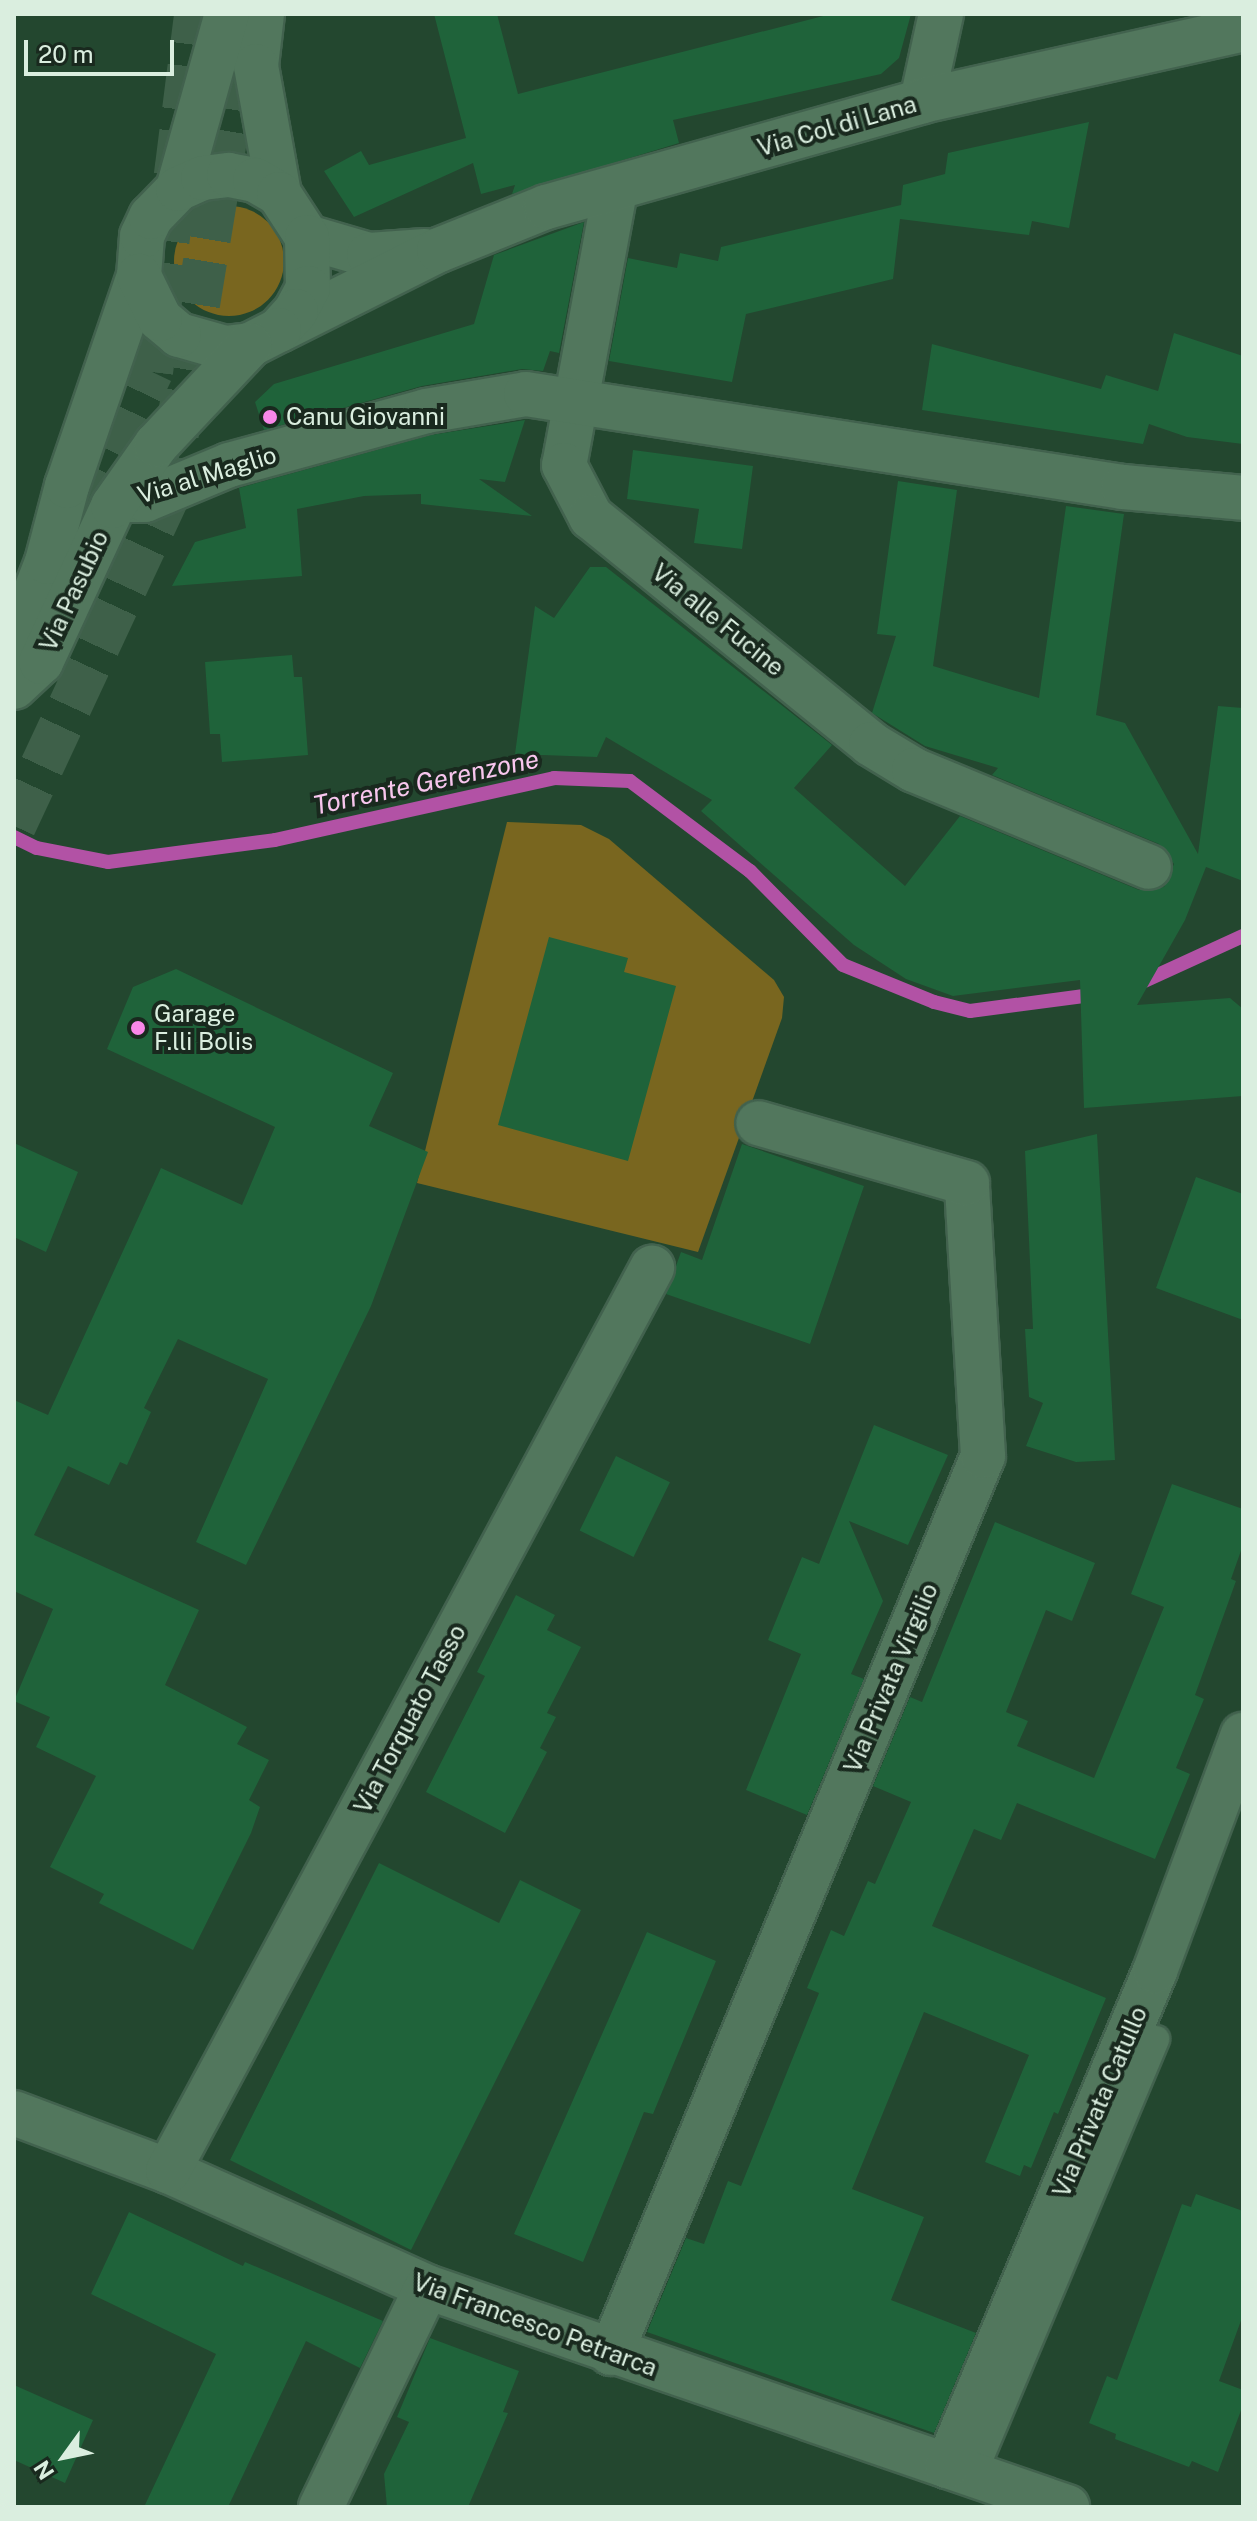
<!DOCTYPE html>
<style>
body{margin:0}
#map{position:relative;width:1257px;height:2521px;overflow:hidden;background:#23472f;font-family:"Public Sans",sans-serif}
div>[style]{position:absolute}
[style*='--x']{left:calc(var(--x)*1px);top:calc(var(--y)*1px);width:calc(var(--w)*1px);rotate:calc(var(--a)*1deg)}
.green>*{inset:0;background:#79661f}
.round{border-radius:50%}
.stream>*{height:14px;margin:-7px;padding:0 7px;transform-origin:7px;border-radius:7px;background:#b252a5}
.building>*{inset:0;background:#1f633a;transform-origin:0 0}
.trunk-tunnel>*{height:44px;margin-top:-22px;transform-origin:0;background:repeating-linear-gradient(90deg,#3e6049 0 44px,transparent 0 66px)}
.roads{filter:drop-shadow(2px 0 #42624e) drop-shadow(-2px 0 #42624e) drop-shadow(0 2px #42624e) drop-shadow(0 -2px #42624e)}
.service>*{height:26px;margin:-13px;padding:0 13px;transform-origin:13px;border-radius:13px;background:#52775d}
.minor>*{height:44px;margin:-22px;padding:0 22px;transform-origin:22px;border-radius:22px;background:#52775d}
.dots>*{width:22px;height:22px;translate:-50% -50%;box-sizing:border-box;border:4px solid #19291e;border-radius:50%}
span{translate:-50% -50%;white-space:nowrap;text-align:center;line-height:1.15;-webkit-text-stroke:8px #19291e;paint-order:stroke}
.street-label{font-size:24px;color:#daeedf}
.poi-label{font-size:24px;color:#daeedf}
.left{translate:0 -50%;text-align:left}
.water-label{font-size:26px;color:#f8c6ee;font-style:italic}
.frame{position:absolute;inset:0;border:16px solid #daeedf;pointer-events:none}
.north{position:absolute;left:24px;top:2417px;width:80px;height:80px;-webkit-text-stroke:6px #19291e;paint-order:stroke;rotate:237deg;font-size:22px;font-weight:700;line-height:32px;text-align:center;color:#daeedf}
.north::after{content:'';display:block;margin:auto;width:28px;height:36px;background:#daeedf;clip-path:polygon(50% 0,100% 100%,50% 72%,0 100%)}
.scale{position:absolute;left:24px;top:40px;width:150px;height:36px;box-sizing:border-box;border:4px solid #daeedf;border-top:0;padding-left:10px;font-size:24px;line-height:28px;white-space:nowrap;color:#daeedf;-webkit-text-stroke:6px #19291e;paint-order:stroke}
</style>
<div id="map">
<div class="green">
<div class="round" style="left:174px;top:206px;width:110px;height:110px"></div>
<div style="clip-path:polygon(507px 822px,581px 825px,609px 839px,774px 980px,784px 997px,782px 1018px,698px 1252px,417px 1183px)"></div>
</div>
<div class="stream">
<div style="--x:14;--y:837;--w:25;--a:26"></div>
<div style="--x:37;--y:848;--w:72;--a:11.2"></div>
<div style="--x:108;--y:862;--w:168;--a:-7.5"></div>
<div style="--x:275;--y:840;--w:286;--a:-12.5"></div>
<div style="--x:554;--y:778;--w:76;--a:2.3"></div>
<div style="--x:630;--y:781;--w:150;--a:36.9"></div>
<div style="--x:750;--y:871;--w:132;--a:45.3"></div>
<div style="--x:843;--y:965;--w:98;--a:22.1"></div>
<div style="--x:934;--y:1002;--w:37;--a:14"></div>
<div style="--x:970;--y:1011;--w:130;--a:-7.5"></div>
<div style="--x:1138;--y:984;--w:115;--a:-24.6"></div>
</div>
<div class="building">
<div style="clip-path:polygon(434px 14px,497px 14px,518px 94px,831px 14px,911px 14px,899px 58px,881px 74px,673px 120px,679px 143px,512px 194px,515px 185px,481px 194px,473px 163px,354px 217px,324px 171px,361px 151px,369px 165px,466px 138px)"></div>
<div style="clip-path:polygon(1089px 122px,1069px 228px,1032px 221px,1029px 235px,900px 219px,893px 279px,746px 314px,732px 382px,609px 361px,628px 258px,677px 268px,680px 253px,718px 261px,721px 247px,901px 205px,903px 185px,945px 174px,948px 153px)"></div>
<div style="clip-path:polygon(584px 222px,559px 353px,550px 351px,543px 371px,522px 369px,422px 386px,264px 430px,255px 402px,274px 384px,474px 324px,494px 255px)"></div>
<div style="clip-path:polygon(1174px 333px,1243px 356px,1243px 444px,1187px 437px,1149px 424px,1143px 444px,922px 410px,932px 344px,1101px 389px,1106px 375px,1158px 391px)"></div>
<div style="clip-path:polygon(525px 420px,505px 482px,479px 479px,532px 516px,421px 504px,421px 494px,364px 496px,297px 509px,302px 576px,172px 586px,195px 542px,246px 528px,239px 488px,431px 435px)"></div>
<div style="clip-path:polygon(633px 450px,753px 466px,742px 549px,694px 543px,699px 509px,627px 499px)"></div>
<div style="clip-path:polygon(898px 481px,957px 490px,933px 666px,1039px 698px,1066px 506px,1124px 514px,1096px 715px,1125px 723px,1198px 854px,1218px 706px,1243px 708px,1243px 881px,1206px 867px,1185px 920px,1137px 1005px,1230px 998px,1243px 1009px,1243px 1096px,1084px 1108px,1080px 980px,953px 996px,906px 979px,854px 945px,701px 811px,712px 800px,606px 737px,597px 757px,515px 754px,535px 606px,554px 618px,590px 567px,606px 567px,832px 745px,794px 788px,905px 886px,960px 816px,1139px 890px,1164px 887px,1174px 864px,1159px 844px,992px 775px,998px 768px,925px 746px,872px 713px,896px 636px,877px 634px)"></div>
<div style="clip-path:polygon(292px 655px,294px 677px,302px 677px,308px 755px,222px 762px,220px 734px,210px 734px,205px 662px)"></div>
<div style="clip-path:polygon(549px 937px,628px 958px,624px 972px,676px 986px,628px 1161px,498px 1125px)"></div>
<div style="clip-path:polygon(176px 969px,393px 1073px,369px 1126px,428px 1152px,371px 1306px,246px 1565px,196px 1542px,268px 1379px,178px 1339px,144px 1408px,151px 1412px,127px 1465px,120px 1462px,109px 1485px,68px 1466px,34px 1535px,199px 1610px,165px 1685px,247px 1727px,237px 1744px,269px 1760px,249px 1800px,260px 1807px,251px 1833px,193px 1950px,99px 1903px,104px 1894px,50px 1867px,96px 1776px,36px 1747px,50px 1717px,14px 1701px,53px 1609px,14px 1591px,14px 1400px,48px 1415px,161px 1168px,242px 1205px,275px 1127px,107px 1049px,133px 987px)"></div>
<div style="clip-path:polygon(1097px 1134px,1115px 1460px,1076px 1462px,1026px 1446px,1043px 1403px,1029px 1397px,1025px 1329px,1033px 1329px,1025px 1151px)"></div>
<div style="clip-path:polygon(14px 1143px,78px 1172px,46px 1252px,14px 1237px)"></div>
<div style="clip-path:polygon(742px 1144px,864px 1186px,810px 1344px,666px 1294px,681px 1252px,702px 1260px)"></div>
<div style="clip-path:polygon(1196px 1177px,1243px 1194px,1243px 1320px,1156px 1288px)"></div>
<div style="clip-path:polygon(874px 1425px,948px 1455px,908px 1545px,849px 1521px,883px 1601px,851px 1674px,864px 1679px,807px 1815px,746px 1790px,801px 1654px,768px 1640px,802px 1557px,819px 1564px)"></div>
<div style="left:616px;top:1456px;width:60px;height:83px;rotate:26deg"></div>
<div style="clip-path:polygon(1172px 1484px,1243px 1509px,1243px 1545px,1231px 1579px,1236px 1581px,1195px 1695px,1204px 1699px,1176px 1768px,1190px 1774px,1155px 1859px,1017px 1803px,1001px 1840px,974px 1829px,932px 1926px,1106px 1998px,1058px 2114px,1054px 2112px,1031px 2168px,1024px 2165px,1020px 2176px,985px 2162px,1029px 2055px,924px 2012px,852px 2189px,924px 2217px,891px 2300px,976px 2333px,934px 2433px,647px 2332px,686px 2238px,704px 2244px,728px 2181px,741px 2186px,819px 1993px,807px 1988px,831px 1930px,844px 1936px,868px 1881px,875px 1884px,911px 1802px,873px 1786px,910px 1697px,922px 1702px,995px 1522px,1095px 1563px,1072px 1621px,1046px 1610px,1006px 1712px,1028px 1721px,1017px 1746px,1094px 1778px,1164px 1607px,1131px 1594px)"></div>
<div style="clip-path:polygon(516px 1595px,555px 1615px,547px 1630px,581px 1647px,547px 1713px,556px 1717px,540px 1748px,547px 1752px,505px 1833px,426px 1792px,485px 1676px,477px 1672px)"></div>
<div style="clip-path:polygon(379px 1863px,499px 1923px,520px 1880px,581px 1910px,411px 2250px,230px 2160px)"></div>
<div style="clip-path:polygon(647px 1932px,716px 1961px,653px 2114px,644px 2112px,583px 2262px,514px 2234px)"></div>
<div style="clip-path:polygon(1196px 2194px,1243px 2211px,1243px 2315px,1219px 2381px,1243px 2390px,1243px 2405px,1218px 2472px,1192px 2461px,1189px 2467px,1115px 2439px,1116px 2434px,1089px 2423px,1107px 2376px,1117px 2380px,1182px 2204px,1191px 2207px)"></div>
<div style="clip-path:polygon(129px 2212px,243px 2266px,245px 2262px,383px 2321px,360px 2368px,306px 2341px,228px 2507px,144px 2507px,216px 2354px,91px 2294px)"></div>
<div style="clip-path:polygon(430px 2338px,519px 2371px,503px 2412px,508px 2413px,468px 2507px,387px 2507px,384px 2474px,409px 2422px,397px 2417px)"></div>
<div style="clip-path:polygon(14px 2385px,93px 2420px,65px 2483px,14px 2460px)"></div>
</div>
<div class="trunk-tunnel">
<div style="--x:56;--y:571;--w:221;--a:-64.5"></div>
<div style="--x:151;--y:372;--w:361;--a:-82.8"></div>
<div style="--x:14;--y:826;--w:360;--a:-65"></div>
<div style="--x:166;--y:500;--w:489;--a:-80.7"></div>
</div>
<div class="roads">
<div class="service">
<div style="--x:973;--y:2475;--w:473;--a:-67.2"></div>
</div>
<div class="minor">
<div style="--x:262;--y:14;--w:52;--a:96.6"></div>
<div style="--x:256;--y:66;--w:130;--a:79.8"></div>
<div style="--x:922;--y:101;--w:89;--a:-77.7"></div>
<div style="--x:178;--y:189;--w:182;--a:-74.4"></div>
<div style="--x:615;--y:191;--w:279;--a:100.5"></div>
<div style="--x:564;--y:465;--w:59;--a:62.6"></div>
<div style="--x:591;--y:517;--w:360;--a:39"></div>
<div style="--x:871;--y:744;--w:50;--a:31.2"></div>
<div style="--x:914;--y:770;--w:254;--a:22.4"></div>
<div style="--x:307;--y:237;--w:65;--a:16.2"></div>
<div style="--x:369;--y:255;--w:56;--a:-4.1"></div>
<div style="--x:279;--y:330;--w:179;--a:-26.6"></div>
<div style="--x:439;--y:250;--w:115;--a:-21.9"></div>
<div style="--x:546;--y:207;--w:391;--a:-15.7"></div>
<div style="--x:922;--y:101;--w:329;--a:-12.6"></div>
<div style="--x:118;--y:500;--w:27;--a:0"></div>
<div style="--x:145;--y:500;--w:91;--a:-22.6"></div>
<div style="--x:229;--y:465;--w:204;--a:-15.3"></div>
<div style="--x:426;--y:411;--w:101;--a:-9.6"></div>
<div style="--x:526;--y:394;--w:604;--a:8.85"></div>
<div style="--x:1123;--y:487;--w:121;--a:5.2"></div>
<div style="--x:14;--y:647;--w:91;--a:-68.8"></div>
<div style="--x:47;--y:562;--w:79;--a:-75.3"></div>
<div style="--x:67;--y:486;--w:222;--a:-71.1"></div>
<div style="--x:139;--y:276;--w:40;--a:-85.7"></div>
<div style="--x:142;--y:236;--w:21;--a:-65"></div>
<div style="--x:151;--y:217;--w:39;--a:-46"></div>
<div style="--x:178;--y:189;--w:27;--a:-24"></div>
<div style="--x:203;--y:178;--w:26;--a:-7"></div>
<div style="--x:229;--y:175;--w:26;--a:11"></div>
<div style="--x:255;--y:180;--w:28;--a:30"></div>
<div style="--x:279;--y:194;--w:51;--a:56.9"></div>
<div style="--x:307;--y:237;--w:51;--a:88.9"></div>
<div style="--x:308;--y:288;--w:26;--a:118"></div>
<div style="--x:296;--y:311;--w:25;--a:132"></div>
<div style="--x:279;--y:330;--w:33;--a:153"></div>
<div style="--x:250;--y:345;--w:25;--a:173"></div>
<div style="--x:225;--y:348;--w:48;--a:-164.2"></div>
<div style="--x:179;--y:335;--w:25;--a:-140"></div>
<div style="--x:160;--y:319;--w:48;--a:-116"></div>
<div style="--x:14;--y:687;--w:37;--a:-43"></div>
<div style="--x:41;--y:662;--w:172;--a:-65.2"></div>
<div style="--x:113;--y:506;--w:75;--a:-54.8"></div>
<div style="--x:156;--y:445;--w:137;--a:-46.8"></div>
<div style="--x:14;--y:2113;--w:165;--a:20.6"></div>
<div style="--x:168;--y:2171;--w:284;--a:24.1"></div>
<div style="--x:427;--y:2287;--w:677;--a:18.97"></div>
<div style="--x:168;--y:2171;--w:1025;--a:-61.81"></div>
<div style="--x:611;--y:2353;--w:971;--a:-67.48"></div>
<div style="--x:983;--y:1456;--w:273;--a:-93.4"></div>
<div style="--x:967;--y:1183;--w:217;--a:-164"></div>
<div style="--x:947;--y:2466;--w:537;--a:-67.21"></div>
<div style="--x:1155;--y:1971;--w:252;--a:-69.6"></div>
<div style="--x:321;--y:2507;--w:244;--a:-64.3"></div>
</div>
</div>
<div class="dots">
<div style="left:270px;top:417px;background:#f987e8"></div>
<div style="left:138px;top:1028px;background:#f987e8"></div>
</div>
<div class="street-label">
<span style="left:837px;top:126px;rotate:-16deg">Via Col di Lana</span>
<span style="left:207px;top:475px;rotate:-17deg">Via al Maglio</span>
<span style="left:74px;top:591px;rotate:-65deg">Via Pasubio</span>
<span style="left:718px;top:620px;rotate:39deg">Via alle Fucine</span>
<span style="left:891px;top:1678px;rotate:-67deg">Via Privata Virgilio</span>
<span style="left:410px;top:1719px;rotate:-62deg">Via Torquato Tasso</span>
<span style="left:1100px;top:2102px;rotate:-67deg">Via Privata Catullo</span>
<span style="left:535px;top:2325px;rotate:20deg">Via Francesco Petrarca</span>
</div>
<div class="poi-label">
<span class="left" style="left:286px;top:417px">Canu Giovanni</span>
<span class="left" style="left:154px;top:1028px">Garage<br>F.lli Bolis</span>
</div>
<div class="water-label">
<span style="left:426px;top:782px;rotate:-12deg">Torrente Gerenzone</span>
</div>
<div class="frame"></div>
<div class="north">N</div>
<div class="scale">20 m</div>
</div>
